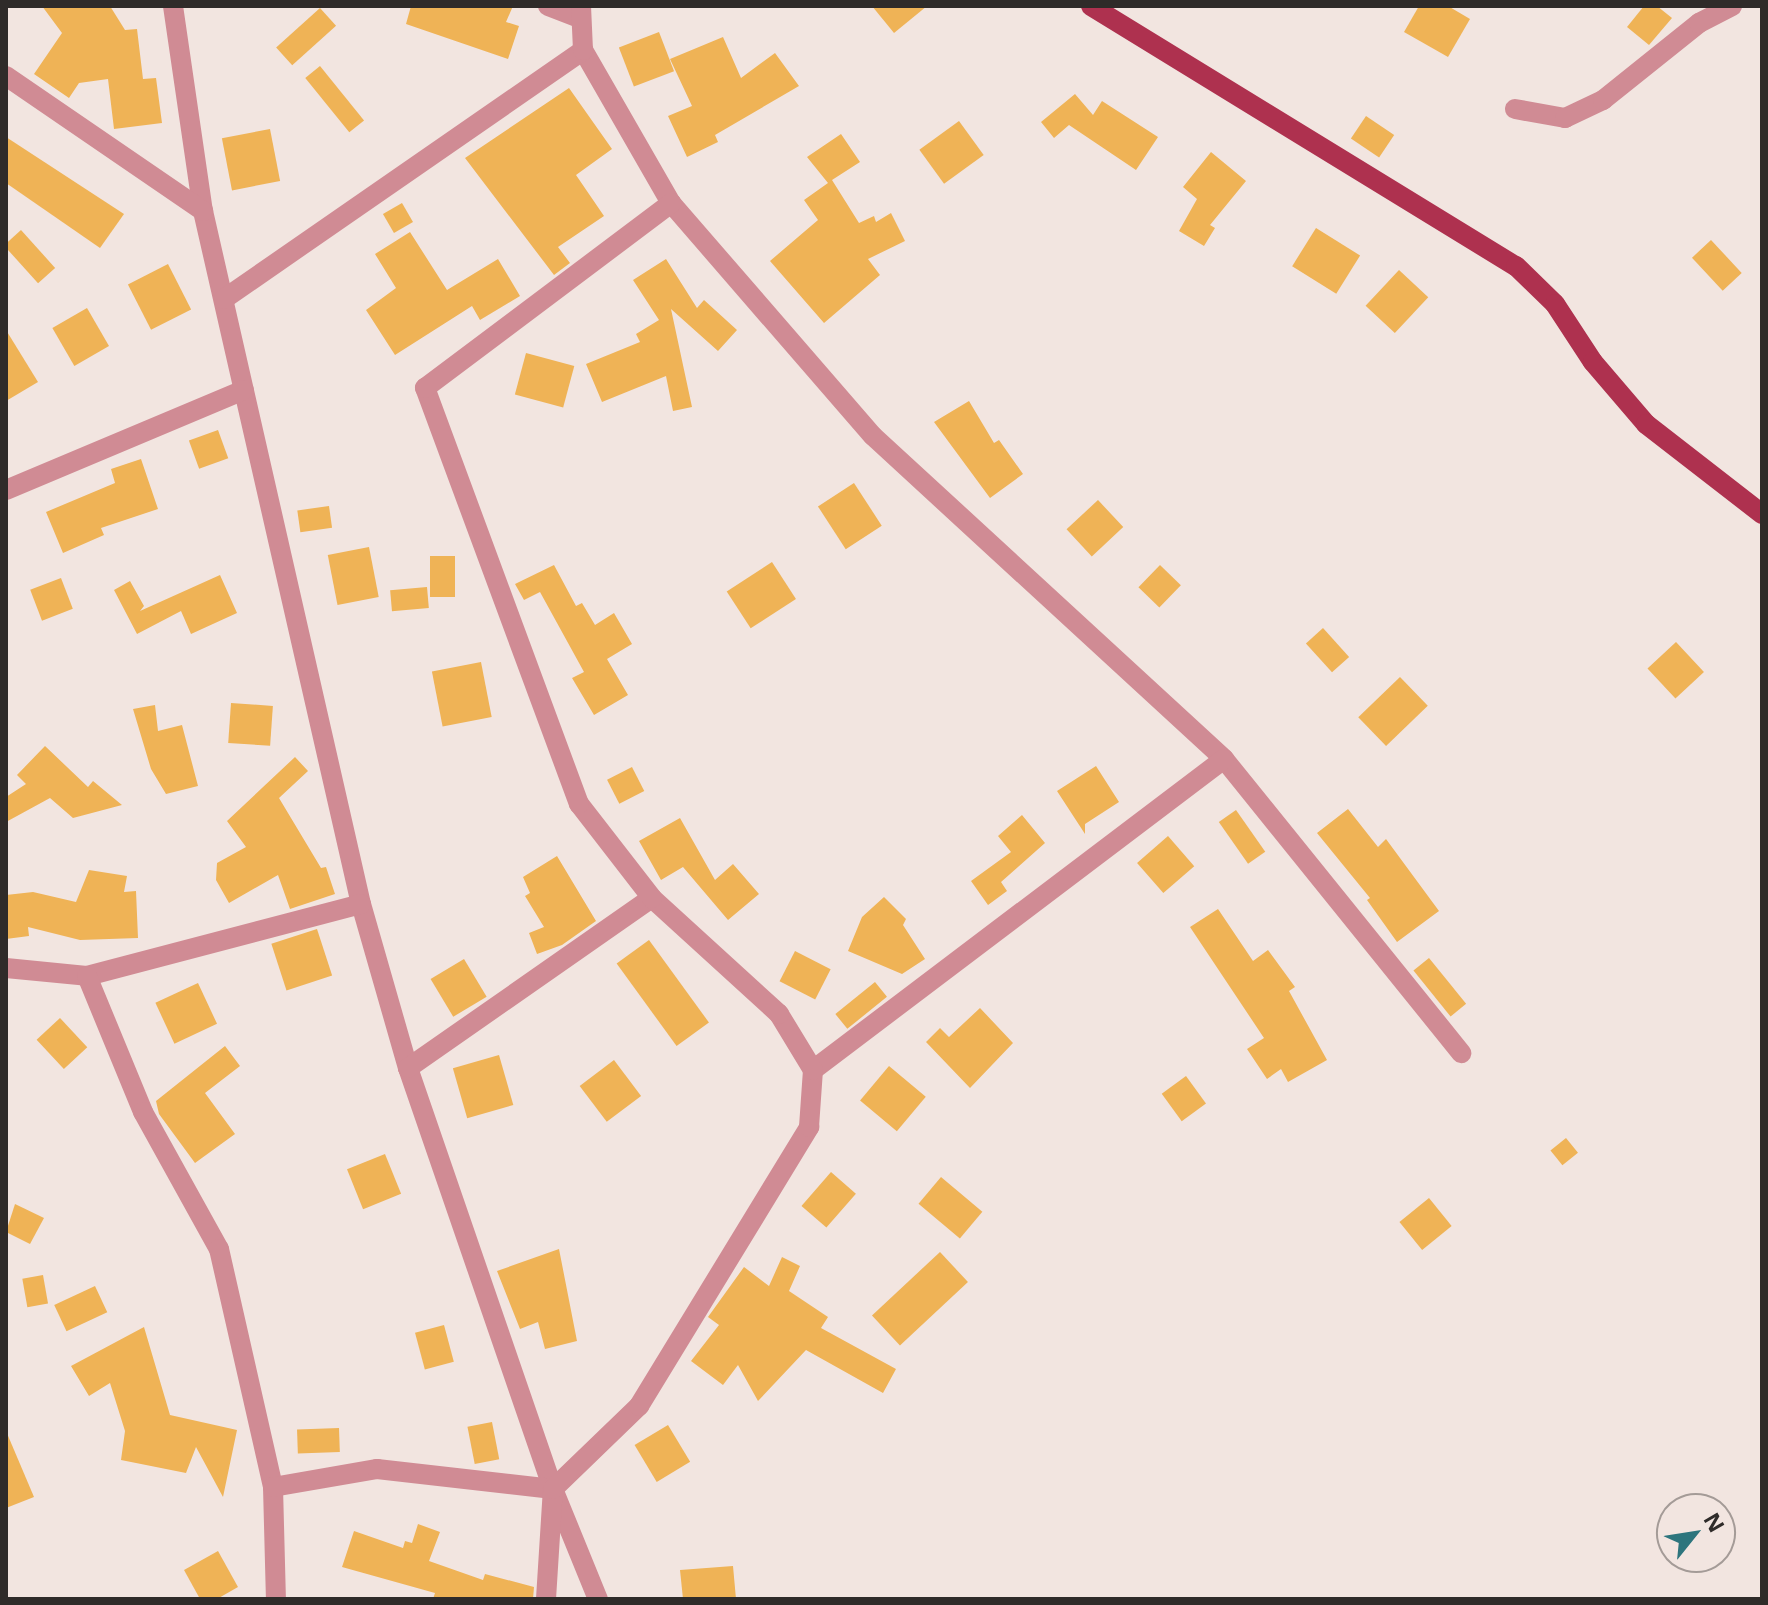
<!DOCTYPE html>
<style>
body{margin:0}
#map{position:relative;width:1768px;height:1605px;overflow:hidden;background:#f2e5e0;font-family:"Open Sans",sans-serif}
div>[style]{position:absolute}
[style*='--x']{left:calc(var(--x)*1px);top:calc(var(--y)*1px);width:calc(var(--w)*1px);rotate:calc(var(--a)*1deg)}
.building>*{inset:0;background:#efb356;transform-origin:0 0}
.minor>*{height:20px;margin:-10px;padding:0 10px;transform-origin:10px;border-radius:10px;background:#d08b94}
.major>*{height:20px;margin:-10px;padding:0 10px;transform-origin:10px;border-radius:10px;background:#ae314f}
span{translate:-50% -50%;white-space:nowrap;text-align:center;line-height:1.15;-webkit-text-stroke:7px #f2e5e0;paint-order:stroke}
.frame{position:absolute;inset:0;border:8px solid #2f2b29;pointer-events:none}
.north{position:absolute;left:1656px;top:1493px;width:80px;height:80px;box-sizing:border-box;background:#f2e5e0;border:2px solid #a49b97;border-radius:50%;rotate:60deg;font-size:22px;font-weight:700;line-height:32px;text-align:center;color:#2f2b29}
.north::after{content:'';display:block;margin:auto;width:28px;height:36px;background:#2d757d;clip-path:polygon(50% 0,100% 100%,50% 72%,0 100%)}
</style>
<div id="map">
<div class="building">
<div style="clip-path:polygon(42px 6px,110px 6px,125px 30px,137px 29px,143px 79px,156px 78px,162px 123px,114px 129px,108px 79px,79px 83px,69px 98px,34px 74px,62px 33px)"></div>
<div style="clip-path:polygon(411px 6px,513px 6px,506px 22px,519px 26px,508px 59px,406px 24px)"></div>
<div style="clip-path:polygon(872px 6px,927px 6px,894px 33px)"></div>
<div style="clip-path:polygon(1419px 6px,1448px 6px,1470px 19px,1448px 57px,1404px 32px)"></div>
<div style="clip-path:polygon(1644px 6px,1657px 6px,1672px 18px,1649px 45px,1627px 27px)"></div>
<div style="left:320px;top:8px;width:24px;height:59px;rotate:48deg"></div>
<div style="left:659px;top:32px;width:42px;height:43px;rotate:69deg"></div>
<div style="clip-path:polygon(723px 37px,741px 78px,775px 53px,799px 86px,715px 135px,718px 142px,687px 157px,668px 116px,692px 106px,670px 59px)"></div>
<div style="left:320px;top:66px;width:70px;height:19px;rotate:51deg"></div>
<div style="clip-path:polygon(569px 88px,612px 149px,576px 175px,604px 216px,558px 247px,570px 263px,554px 275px,465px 158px)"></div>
<div style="clip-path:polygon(1075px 94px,1093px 115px,1102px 101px,1158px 137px,1136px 170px,1069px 125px,1054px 138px,1041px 122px)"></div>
<div style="left:1366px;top:116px;width:34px;height:27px;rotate:34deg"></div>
<div style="left:959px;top:121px;width:42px;height:49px;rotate:54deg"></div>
<div style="left:270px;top:129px;width:53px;height:49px;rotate:79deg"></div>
<div style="clip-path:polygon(841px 134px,860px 162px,832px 180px,859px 223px,874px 216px,876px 222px,891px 213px,905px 241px,868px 259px,880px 275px,824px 323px,770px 261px,818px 220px,804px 200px,828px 183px,807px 157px)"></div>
<div style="clip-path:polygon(6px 137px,124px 214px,100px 248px,6px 183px)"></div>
<div style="clip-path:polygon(1211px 152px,1246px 181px,1210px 225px,1215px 228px,1204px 246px,1179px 231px,1197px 199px,1183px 187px)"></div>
<div style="left:402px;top:203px;width:22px;height:22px;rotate:60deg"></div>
<div style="left:1316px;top:228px;width:52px;height:45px;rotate:32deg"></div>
<div style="left:21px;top:230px;width:51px;height:23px;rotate:48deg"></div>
<div style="clip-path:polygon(410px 232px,447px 290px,498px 259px,520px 296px,480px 320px,472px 306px,395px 355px,366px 310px,396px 288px,375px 254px)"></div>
<div style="left:1711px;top:240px;width:45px;height:26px;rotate:47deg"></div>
<div style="clip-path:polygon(666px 259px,697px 308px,704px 300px,737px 330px,718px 351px,671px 309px,692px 407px,673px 411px,666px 376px,602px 402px,586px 364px,640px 342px,636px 334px,659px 320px,633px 280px)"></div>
<div style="left:168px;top:264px;width:51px;height:45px;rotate:63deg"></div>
<div style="left:1399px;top:270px;width:40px;height:49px;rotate:43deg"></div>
<div style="left:87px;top:308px;width:44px;height:40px;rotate:60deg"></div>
<div style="clip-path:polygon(6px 330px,38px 382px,6px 401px)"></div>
<div style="left:526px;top:353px;width:50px;height:43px;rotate:15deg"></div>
<div style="clip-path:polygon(969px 401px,994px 443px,999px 440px,1023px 474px,990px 498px,934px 422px)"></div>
<div style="left:218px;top:430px;width:30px;height:31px;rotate:70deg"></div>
<div style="clip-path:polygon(141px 459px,158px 509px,101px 528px,104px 535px,63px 553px,46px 512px,115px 483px,111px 469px)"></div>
<div style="left:854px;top:483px;width:51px;height:43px;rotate:57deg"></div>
<div style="left:1098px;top:500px;width:37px;height:43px;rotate:47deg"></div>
<div style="left:329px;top:506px;width:22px;height:32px;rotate:82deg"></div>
<div style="left:369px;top:547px;width:51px;height:42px;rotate:79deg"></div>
<div style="left:430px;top:556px;width:25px;height:41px"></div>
<div style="left:772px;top:562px;width:44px;height:54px;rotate:57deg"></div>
<div style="clip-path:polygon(554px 565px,576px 606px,582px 603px,595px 625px,614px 613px,632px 644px,607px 659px,628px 695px,594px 715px,572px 678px,584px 672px,540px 592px,524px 600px,515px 584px)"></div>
<div style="left:1160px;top:565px;width:29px;height:31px;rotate:44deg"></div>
<div style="clip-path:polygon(220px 575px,237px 613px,191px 634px,181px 611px,137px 634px,114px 590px,130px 581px,144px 606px,140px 611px)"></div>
<div style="left:61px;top:578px;width:33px;height:33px;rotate:69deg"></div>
<div style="left:427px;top:587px;width:21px;height:37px;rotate:85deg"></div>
<div style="left:1323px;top:628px;width:39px;height:23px;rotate:48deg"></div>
<div style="left:1676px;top:642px;width:41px;height:39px;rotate:47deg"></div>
<div style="left:481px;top:662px;width:56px;height:50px;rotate:79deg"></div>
<div style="left:1400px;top:677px;width:40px;height:58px;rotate:46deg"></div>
<div style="left:231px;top:703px;width:42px;height:40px;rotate:4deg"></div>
<div style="clip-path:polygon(155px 705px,158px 731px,182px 725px,198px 786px,166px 794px,151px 769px,133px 709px)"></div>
<div style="clip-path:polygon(45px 746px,88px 787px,93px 781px,122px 805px,73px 818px,50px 798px,6px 822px,6px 797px,26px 784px,17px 775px)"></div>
<div style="clip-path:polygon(295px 757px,308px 771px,279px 798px,321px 868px,326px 867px,335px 894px,290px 909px,278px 875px,229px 903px,216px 880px,217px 863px,246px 847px,227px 821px)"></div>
<div style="clip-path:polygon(1096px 766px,1119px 802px,1085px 824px,1085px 834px,1057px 791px)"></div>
<div style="left:632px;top:767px;width:27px;height:28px;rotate:63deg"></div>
<div style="clip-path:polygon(1348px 809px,1378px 847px,1386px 839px,1439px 911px,1397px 942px,1367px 900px,1370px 898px,1317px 833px)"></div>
<div style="left:1236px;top:810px;width:51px;height:21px;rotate:55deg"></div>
<div style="clip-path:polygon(1022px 815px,1045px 843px,1001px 882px,1007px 891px,988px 905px,971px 881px,1011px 852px,998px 836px)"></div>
<div style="clip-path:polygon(680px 818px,715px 880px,733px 864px,759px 894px,728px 920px,683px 867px,661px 880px,639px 841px)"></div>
<div style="left:1168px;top:836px;width:40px;height:41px;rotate:49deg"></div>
<div style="clip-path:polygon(557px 856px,596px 921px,562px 945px,537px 954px,529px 933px,544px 927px,525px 896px,530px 893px,523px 877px)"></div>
<div style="clip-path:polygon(89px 870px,127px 876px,124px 892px,136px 891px,138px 938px,80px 940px,28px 927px,29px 936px,6px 939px,6px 895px,33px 892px,76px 902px)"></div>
<div style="clip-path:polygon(884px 897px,906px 919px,903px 925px,925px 959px,902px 974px,848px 951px,862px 917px)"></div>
<div style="clip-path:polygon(1218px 909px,1253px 961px,1268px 950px,1295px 987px,1289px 991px,1327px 1060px,1288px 1082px,1281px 1069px,1267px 1079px,1247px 1049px,1264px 1038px,1190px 927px)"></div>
<div style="left:317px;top:929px;width:49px;height:48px;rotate:72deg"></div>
<div style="left:649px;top:940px;width:102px;height:40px;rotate:54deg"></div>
<div style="left:795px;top:951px;width:40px;height:34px;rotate:27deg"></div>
<div style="left:1429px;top:958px;width:59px;height:20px;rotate:51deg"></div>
<div style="left:464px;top:959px;width:44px;height:39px;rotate:59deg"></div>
<div style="left:875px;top:982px;width:19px;height:51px;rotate:51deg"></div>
<div style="left:198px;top:983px;width:45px;height:47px;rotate:65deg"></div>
<div style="clip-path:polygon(980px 1008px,1013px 1043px,970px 1088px,926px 1042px,940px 1028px,949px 1037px)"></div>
<div style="left:60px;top:1018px;width:40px;height:32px;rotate:47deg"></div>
<div style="clip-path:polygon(225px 1046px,240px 1066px,205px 1093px,235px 1134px,195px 1163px,159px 1114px,156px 1101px)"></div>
<div style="left:499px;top:1055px;width:52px;height:48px;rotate:74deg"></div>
<div style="left:614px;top:1060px;width:45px;height:43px;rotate:53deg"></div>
<div style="left:889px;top:1066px;width:48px;height:45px;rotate:40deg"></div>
<div style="left:1186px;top:1076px;width:34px;height:30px;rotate:54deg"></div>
<div style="left:1566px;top:1138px;width:19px;height:20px;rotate:51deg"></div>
<div style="left:385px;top:1154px;width:43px;height:41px;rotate:68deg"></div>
<div style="left:831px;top:1172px;width:33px;height:45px;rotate:41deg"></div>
<div style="left:941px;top:1177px;width:54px;height:35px;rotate:40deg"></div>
<div style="left:1429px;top:1198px;width:36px;height:38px;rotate:51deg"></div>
<div style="clip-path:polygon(15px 1204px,44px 1218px,30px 1244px,6px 1232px)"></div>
<div style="clip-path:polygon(559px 1249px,577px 1341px,545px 1349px,538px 1322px,520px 1329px,497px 1271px)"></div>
<div style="left:940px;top:1252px;width:41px;height:93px;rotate:47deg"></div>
<div style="clip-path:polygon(782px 1257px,800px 1266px,789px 1291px,828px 1317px,821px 1328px,896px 1369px,883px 1393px,806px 1350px,758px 1401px,738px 1365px,723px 1385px,691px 1361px,719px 1325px,708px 1317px,744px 1267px,769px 1286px)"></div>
<div style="left:43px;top:1275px;width:29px;height:21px;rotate:80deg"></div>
<div style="left:95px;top:1286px;width:29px;height:45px;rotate:65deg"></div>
<div style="left:444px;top:1325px;width:38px;height:30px;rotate:75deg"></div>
<div style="clip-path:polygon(144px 1327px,170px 1415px,237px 1430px,223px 1497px,196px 1447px,186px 1473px,121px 1460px,125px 1431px,110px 1383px,89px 1396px,71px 1366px)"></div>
<div style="left:492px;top:1422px;width:38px;height:25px;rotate:79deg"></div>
<div style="left:668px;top:1425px;width:43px;height:39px;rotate:59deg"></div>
<div style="left:339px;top:1428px;width:24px;height:42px;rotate:88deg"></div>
<div style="clip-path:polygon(6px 1431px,34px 1497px,6px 1508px)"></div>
<div style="clip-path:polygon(418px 1524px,440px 1532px,429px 1561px,483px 1580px,485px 1574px,534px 1587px,533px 1599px,433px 1599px,435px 1593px,342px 1567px,354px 1531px,403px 1548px,405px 1541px,412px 1543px)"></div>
<div style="clip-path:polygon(218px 1551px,238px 1587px,217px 1599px,200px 1599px,184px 1570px)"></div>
<div style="clip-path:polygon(733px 1566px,736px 1599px,683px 1599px,680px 1570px)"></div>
</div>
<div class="minor">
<div style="--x:173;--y:6;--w:207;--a:81.7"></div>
<div style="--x:203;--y:211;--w:711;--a:77.16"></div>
<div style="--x:361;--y:904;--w:171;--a:74"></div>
<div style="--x:408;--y:1068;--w:445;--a:71"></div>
<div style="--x:553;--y:1489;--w:119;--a:67.8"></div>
<div style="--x:548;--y:6;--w:34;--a:21"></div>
<div style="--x:583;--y:50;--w:177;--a:60.1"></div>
<div style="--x:671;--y:203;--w:308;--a:49.1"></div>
<div style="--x:873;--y:436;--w:477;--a:42.6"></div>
<div style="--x:1224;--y:759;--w:378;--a:51.1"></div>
<div style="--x:6;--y:76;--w:239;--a:34.4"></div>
<div style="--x:1515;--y:109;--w:51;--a:10.2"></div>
<div style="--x:1565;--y:118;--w:42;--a:-25.3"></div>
<div style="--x:1603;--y:100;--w:123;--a:-38.7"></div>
<div style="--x:1699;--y:23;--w:37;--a:-27"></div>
<div style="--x:224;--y:299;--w:437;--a:-34.7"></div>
<div style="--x:583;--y:50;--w:44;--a:-92.6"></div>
<div style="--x:6;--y:490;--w:258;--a:-22.8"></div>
<div style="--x:6;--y:968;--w:81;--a:5.6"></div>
<div style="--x:87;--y:976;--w:283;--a:-14.7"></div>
<div style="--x:87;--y:976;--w:147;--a:67.6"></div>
<div style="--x:143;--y:1112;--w:157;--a:61"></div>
<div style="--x:219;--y:1249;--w:244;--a:77.2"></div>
<div style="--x:273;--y:1487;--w:112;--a:88.5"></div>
<div style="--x:408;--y:1068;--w:297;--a:-34.9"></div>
<div style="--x:813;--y:1070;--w:515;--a:-37.11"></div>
<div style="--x:273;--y:1487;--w:106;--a:-9.8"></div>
<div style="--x:377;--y:1469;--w:177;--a:6.5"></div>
<div style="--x:546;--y:1599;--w:110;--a:-86.4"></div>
<div style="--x:553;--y:1489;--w:120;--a:-44"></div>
<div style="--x:639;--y:1406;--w:327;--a:-58.6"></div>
<div style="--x:809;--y:1127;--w:57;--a:-86"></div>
<div style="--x:813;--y:1070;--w:66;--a:-121.3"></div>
<div style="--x:779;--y:1014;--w:172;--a:-137.6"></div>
<div style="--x:652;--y:898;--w:119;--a:-127.8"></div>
<div style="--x:579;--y:804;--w:444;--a:-110.3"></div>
<div style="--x:425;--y:388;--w:308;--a:-36.9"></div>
</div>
<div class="major">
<div style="--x:1091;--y:6;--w:498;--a:31.5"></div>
<div style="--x:1516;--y:266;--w:54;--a:44.3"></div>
<div style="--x:1555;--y:304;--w:69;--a:56.8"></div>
<div style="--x:1593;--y:362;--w:82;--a:49.5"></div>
<div style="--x:1646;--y:424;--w:147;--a:37.8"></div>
</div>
<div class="frame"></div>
<div class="north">N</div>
</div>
